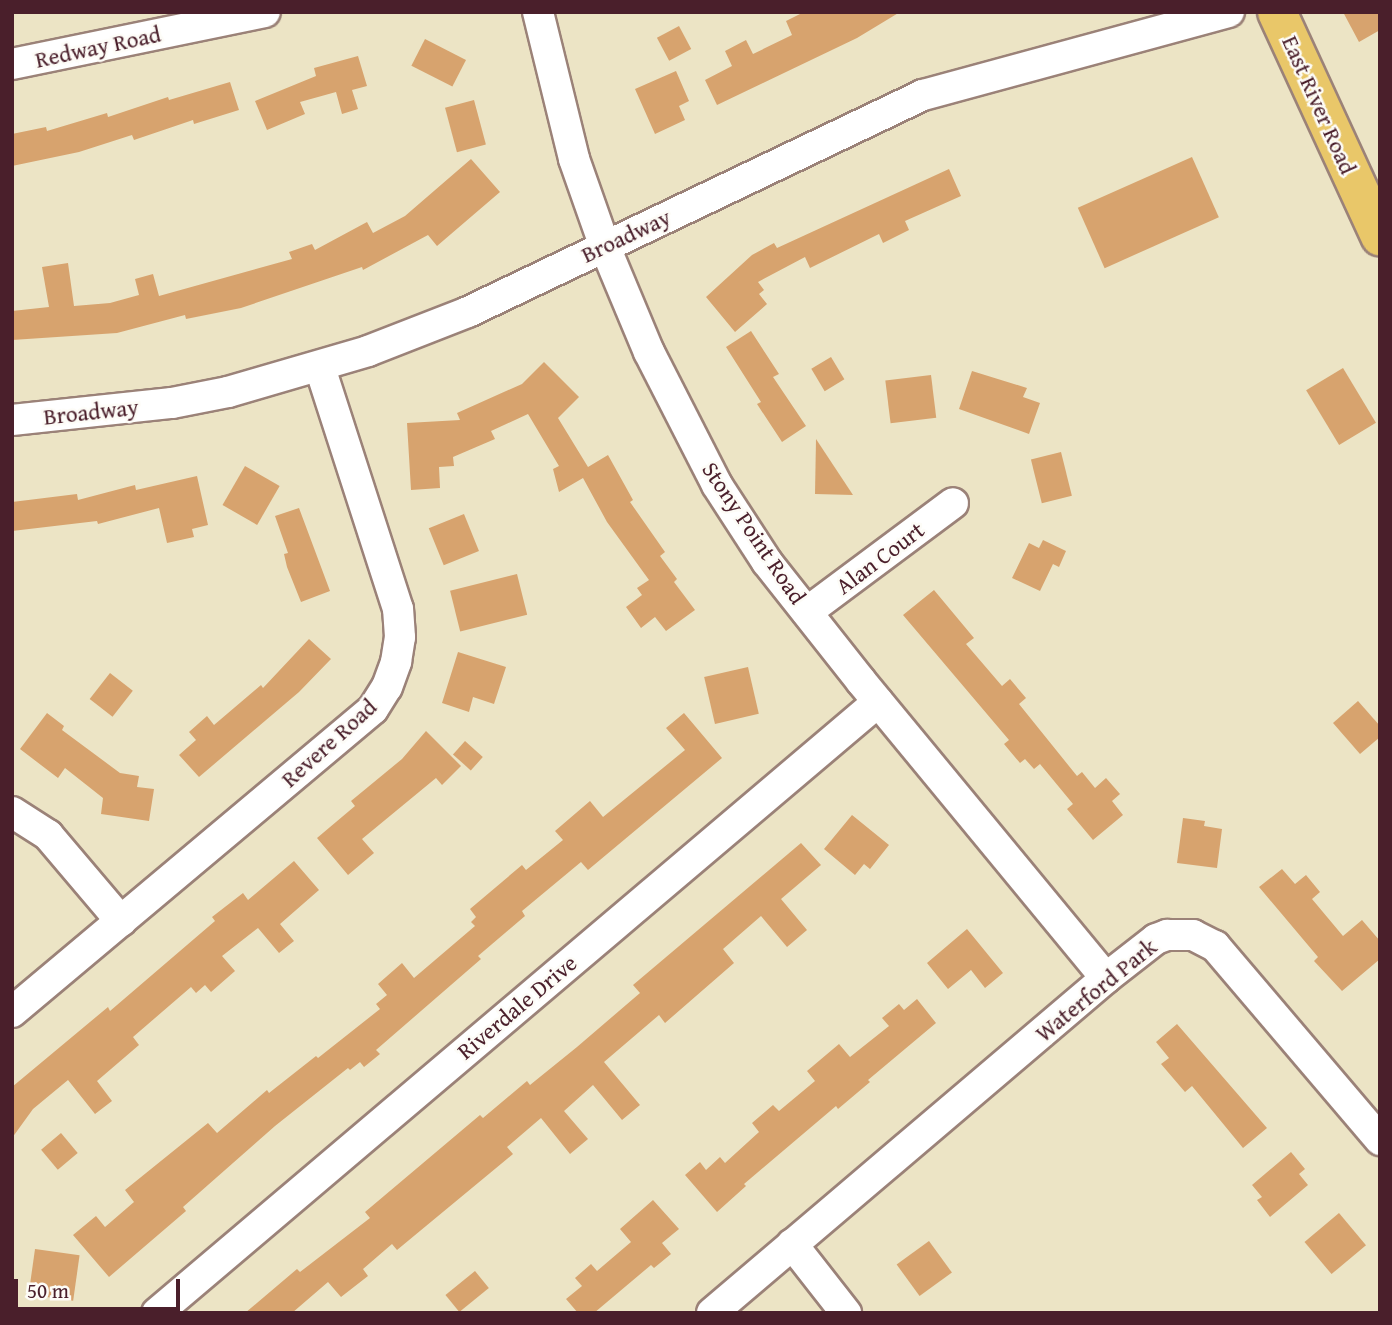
<!DOCTYPE html>
<style>
body{margin:0}
#map{position:relative;width:1392px;height:1325px;overflow:hidden;background:#ece4c5;font-family:"Gentium Book Plus",serif}
div>[style]{position:absolute}
[style*='--x']{left:calc(var(--x)*1px);top:calc(var(--y)*1px);width:calc(var(--w)*1px);rotate:calc(var(--a)*1deg)}
.building>*{inset:0;background:#d7a36e;transform-origin:0 0}
.roads{filter:drop-shadow(2px 0 #9b8278) drop-shadow(-2px 0 #9b8278) drop-shadow(0 2px #9b8278) drop-shadow(0 -2px #9b8278)}
.minor>*{height:30px;margin:-15px;padding:0 15px;transform-origin:15px;border-radius:15px;background:#fff}
.major>*{height:38px;margin:-19px;padding:0 19px;transform-origin:19px;border-radius:19px;background:#e9c769}
span{translate:-50% -50%;white-space:nowrap;text-align:center;line-height:1.15;-webkit-text-stroke:5px #fdfcf7;paint-order:stroke}
.street-label{font-size:23px;color:#4a1f2b}
.frame{position:absolute;inset:0;border:14px solid #4a1f2b;pointer-events:none}
.scale{position:absolute;left:14px;top:1279px;width:166px;height:32px;box-sizing:border-box;border:4px solid #4a1f2b;border-top:0;padding-left:9px;font-size:21px;line-height:24px;white-space:nowrap;color:#4a1f2b;-webkit-text-stroke:5px #fdfcf7;paint-order:stroke}
</style>
<div id="map">
<div class="building">
<div style="clip-path:polygon(804px 12px,900px 12px,857px 38px,717px 105px,705px 80px,732px 66px,725px 51px,746px 40px,753px 54px,792px 35px,786px 21px)"></div>
<div style="clip-path:polygon(1343px 12px,1380px 12px,1380px 30px,1359px 42px)"></div>
<div style="left:679px;top:26px;width:26px;height:25px;rotate:62deg"></div>
<div style="left:425px;top:39px;width:46px;height:30px;rotate:27deg"></div>
<div style="clip-path:polygon(358px 56px,367px 86px,352px 90px,358px 109px,342px 114px,336px 92px,300px 102px,305px 114px,267px 130px,255px 101px,316px 76px,314px 68px)"></div>
<div style="clip-path:polygon(676px 71px,689px 101px,679px 106px,685px 120px,655px 134px,635px 89px)"></div>
<div style="clip-path:polygon(230px 82px,239px 110px,194px 124px,193px 120px,134px 140px,132px 135px,79px 152px,12px 166px,12px 134px,46px 127px,47px 131px,107px 113px,108px 117px,168px 97px,169px 100px)"></div>
<div style="left:474px;top:100px;width:46px;height:30px;rotate:75deg"></div>
<div style="left:1192px;top:157px;width:66px;height:125px;rotate:66deg"></div>
<div style="clip-path:polygon(471px 159px,500px 192px,437px 246px,428px 235px,363px 270px,362px 267px,241px 308px,186px 319px,185px 315px,117px 333px,12px 340px,12px 311px,49px 307px,42px 267px,68px 263px,74px 306px,110px 303px,139px 295px,135px 279px,153px 274px,159px 296px,292px 259px,289px 252px,312px 244px,315px 250px,367px 222px,373px 233px,405px 216px)"></div>
<div style="clip-path:polygon(949px 169px,961px 196px,905px 221px,909px 230px,883px 243px,879px 234px,810px 268px,805px 257px,758px 282px,764px 290px,759px 294px,767px 304px,735px 332px,706px 297px,752px 255px,774px 243px,777px 248px)"></div>
<div style="clip-path:polygon(751px 331px,779px 374px,773px 377px,806px 426px,782px 442px,757px 404px,761px 402px,726px 347px)"></div>
<div style="left:831px;top:357px;width:26px;height:23px;rotate:59deg"></div>
<div style="clip-path:polygon(544px 362px,579px 397px,558px 418px,588px 467px,608px 455px,633px 500px,630px 502px,665px 552px,660px 556px,677px 579px,674px 582px,695px 610px,666px 631px,655px 617px,641px 628px,626px 607px,642px 595px,637px 588px,649px 580px,607px 522px,583px 478px,559px 492px,553px 469px,559px 466px,528px 414px,491px 431px,495px 439px,453px 457px,454px 466px,439px 467px,440px 488px,411px 490px,407px 423px,460px 420px,457px 413px,522px 384px)"></div>
<div style="left:1343px;top:368px;width:64px;height:43px;rotate:59deg"></div>
<div style="clip-path:polygon(972px 371px,1027px 388px,1023px 397px,1040px 403px,1029px 434px,959px 409px)"></div>
<div style="left:931px;top:375px;width:43px;height:46px;rotate:83deg"></div>
<div style="clip-path:polygon(816px 439px,853px 495px,815px 494px)"></div>
<div style="left:1061px;top:452px;width:45px;height:31px;rotate:76deg"></div>
<div style="left:245px;top:466px;width:40px;height:45px;rotate:30deg"></div>
<div style="clip-path:polygon(197px 476px,208px 525px,192px 529px,194px 537px,167px 543px,159px 508px,98px 524px,97px 521px,12px 531px,12px 502px,77px 494px,78px 500px,135px 485px,136px 490px)"></div>
<div style="clip-path:polygon(299px 508px,330px 591px,301px 602px,287px 567px,284px 554px,288px 553px,275px 516px)"></div>
<div style="left:464px;top:514px;width:40px;height:38px;rotate:68deg"></div>
<div style="clip-path:polygon(1043px 540px,1066px 551px,1059px 567px,1053px 564px,1040px 591px,1012px 578px,1029px 543px,1039px 548px)"></div>
<div style="left:517px;top:574px;width:42px;height:69px;rotate:76deg"></div>
<div style="clip-path:polygon(934px 590px,974px 638px,966px 644px,1002px 686px,1010px 679px,1026px 698px,1019px 704px,1077px 776px,1082px 772px,1095px 788px,1106px 778px,1120px 794px,1112px 801px,1123px 815px,1093px 840px,1067px 809px,1073px 804px,1040px 764px,1034px 769px,1025px 759px,1020px 763px,1004px 744px,1009px 740px,903px 615px)"></div>
<div style="clip-path:polygon(309px 639px,331px 659px,299px 692px,199px 777px,179px 755px,196px 740px,189px 732px,207px 716px,214px 725px,261px 685px,263px 688px)"></div>
<div style="clip-path:polygon(458px 652px,506px 667px,494px 704px,473px 697px,469px 712px,442px 703px)"></div>
<div style="left:748px;top:667px;width:48px;height:45px;rotate:77deg"></div>
<div style="left:110px;top:673px;width:29px;height:33px;rotate:38deg"></div>
<div style="clip-path:polygon(1358px 701px,1380px 726px,1380px 737px,1360px 754px,1333px 723px)"></div>
<div style="clip-path:polygon(47px 713px,64px 726px,62px 730px,120px 773px,139px 776px,137px 787px,154px 789px,149px 821px,101px 814px,103px 798px,65px 768px,58px 778px,20px 749px)"></div>
<div style="clip-path:polygon(684px 713px,722px 758px,588px 870px,581px 862px,522px 911px,525px 916px,478px 956px,481px 959px,376px 1050px,380px 1054px,364px 1067px,360px 1062px,350px 1070px,348px 1068px,275px 1126px,183px 1207px,186px 1211px,109px 1277px,73px 1235px,96px 1216px,105px 1227px,134px 1202px,125px 1190px,208px 1123px,217px 1133px,267px 1090px,269px 1093px,316px 1056px,318px 1058px,380px 1009px,376px 1004px,387px 995px,378px 984px,402px 963px,414px 978px,475px 926px,471px 922px,476px 917px,470px 909px,522px 865px,526px 870px,563px 840px,555px 831px,590px 801px,603px 817px,685px 750px,666px 728px)"></div>
<div style="clip-path:polygon(426px 731px,461px 766px,442px 785px,436px 778px,362px 839px,374px 853px,348px 875px,317px 838px,355px 806px,351px 801px,402px 759px)"></div>
<div style="left:465px;top:741px;width:24px;height:18px;rotate:42deg"></div>
<div style="clip-path:polygon(852px 815px,889px 845px,870px 869px,864px 864px,855px 875px,824px 849px)"></div>
<div style="clip-path:polygon(1183px 818px,1205px 821px,1204px 826px,1222px 829px,1217px 868px,1177px 863px)"></div>
<div style="clip-path:polygon(801px 843px,821px 865px,781px 899px,807px 930px,787px 947px,761px 916px,723px 949px,734px 963px,665px 1023px,659px 1015px,604px 1062px,640px 1105px,622px 1120px,593px 1085px,564px 1111px,588px 1139px,570px 1154px,541px 1118px,507px 1147px,513px 1154px,397px 1250px,392px 1244px,363px 1269px,368px 1276px,341px 1297px,328px 1282px,292px 1313px,245px 1313px,297px 1269px,300px 1272px,370px 1218px,365px 1212px,480px 1115px,483px 1118px,527px 1081px,530px 1085px,577px 1047px,640px 993px,633px 985px)"></div>
<div style="clip-path:polygon(294px 861px,319px 890px,280px 924px,294px 941px,279px 953px,258px 928px,222px 956px,235px 971px,211px 992px,205px 985px,196px 993px,191px 987px,133px 1037px,139px 1045px,97px 1081px,112px 1101px,95px 1114px,68px 1080px,33px 1109px,12px 1138px,12px 1087px,108px 1007px,110px 1011px,215px 921px,212px 917px,243px 893px,248px 900px)"></div>
<div style="clip-path:polygon(1282px 869px,1295px 884px,1306px 875px,1320px 892px,1312px 899px,1343px 936px,1362px 920px,1380px 941px,1380px 959px,1342px 991px,1314px 961px,1318px 957px,1259px 887px)"></div>
<div style="clip-path:polygon(967px 929px,1003px 973px,985px 988px,971px 970px,948px 989px,927px 963px)"></div>
<div style="clip-path:polygon(917px 999px,936px 1023px,868px 1080px,870px 1082px,838px 1109px,836px 1106px,744px 1184px,746px 1186px,717px 1212px,685px 1175px,700px 1162px,706px 1170px,720px 1157px,725px 1163px,759px 1132px,752px 1123px,773px 1105px,779px 1111px,815px 1081px,807px 1071px,839px 1044px,850px 1057px,889px 1026px,882px 1018px,899px 1004px,904px 1010px)"></div>
<div style="clip-path:polygon(1177px 1024px,1267px 1128px,1243px 1148px,1192px 1086px,1185px 1092px,1161px 1064px,1169px 1058px,1156px 1042px)"></div>
<div style="left:61px;top:1133px;width:26px;height:26px;rotate:50deg"></div>
<div style="clip-path:polygon(1291px 1152px,1305px 1169px,1299px 1174px,1308px 1185px,1270px 1217px,1257px 1200px,1262px 1197px,1252px 1185px)"></div>
<div style="clip-path:polygon(653px 1200px,679px 1229px,662px 1243px,671px 1254px,654px 1268px,651px 1265px,594px 1313px,578px 1313px,566px 1299px,582px 1286px,575px 1278px,591px 1264px,597px 1271px,631px 1242px,620px 1229px)"></div>
<div style="left:1339px;top:1213px;width:42px;height:45px;rotate:50deg"></div>
<div style="left:929px;top:1241px;width:39px;height:40px;rotate:54deg"></div>
<div style="left:35px;top:1249px;width:45px;height:46px;rotate:8deg"></div>
<div style="left:475px;top:1271px;width:22px;height:38px;rotate:51deg"></div>
</div>
<div class="roads">
<div class="minor">
<div style="--x:538;--y:12;--w:151;--a:76.2"></div>
<div style="--x:574;--y:159;--w:93;--a:70.6"></div>
<div style="--x:605;--y:247;--w:114;--a:67.3"></div>
<div style="--x:649;--y:352;--w:149;--a:62.9"></div>
<div style="--x:717;--y:485;--w:92;--a:57"></div>
<div style="--x:767;--y:562;--w:152;--a:51.7"></div>
<div style="--x:861;--y:681;--w:385;--a:50.5"></div>
<div style="--x:12;--y:64;--w:258;--a:-11.6"></div>
<div style="--x:12;--y:420;--w:161;--a:-6.1"></div>
<div style="--x:172;--y:403;--w:57;--a:-11.1"></div>
<div style="--x:228;--y:392;--w:146;--a:-16.3"></div>
<div style="--x:368;--y:351;--w:107;--a:-21.3"></div>
<div style="--x:468;--y:312;--w:504;--a:-25.5"></div>
<div style="--x:923;--y:95;--w:317;--a:-15.2"></div>
<div style="--x:807;--y:612;--w:182;--a:-36.7"></div>
<div style="--x:12;--y:812;--w:43;--a:32.6"></div>
<div style="--x:48;--y:835;--w:113;--a:49.7"></div>
<div style="--x:12;--y:1012;--w:471;--a:-40"></div>
<div style="--x:373;--y:709;--w:26;--a:-58"></div>
<div style="--x:387;--y:687;--w:27;--a:-70"></div>
<div style="--x:396;--y:662;--w:25;--a:-81"></div>
<div style="--x:400;--y:637;--w:28;--a:-94"></div>
<div style="--x:398;--y:609;--w:254;--a:-107.9"></div>
<div style="--x:792;--y:1244;--w:88;--a:52"></div>
<div style="--x:157;--y:1313;--w:945;--a:-40.28"></div>
<div style="--x:712;--y:1313;--w:517;--a:-40.37"></div>
<div style="--x:1106;--y:978;--w:63;--a:-38"></div>
<div style="--x:1156;--y:939;--w:12;--a:-20"></div>
<div style="--x:1167;--y:935;--w:26;--a:0"></div>
<div style="--x:1193;--y:935;--w:25;--a:27"></div>
<div style="--x:1215;--y:946;--w:255;--a:49.6"></div>
</div>
<div class="major">
<div style="--x:1277;--y:12;--w:247;--a:65.3"></div>
</div>
</div>
<div class="street-label">
<span style="left:98px;top:47px;rotate:-12deg">Redway Road</span>
<span style="left:1319px;top:105px;rotate:66deg">East River Road</span>
<span style="left:626px;top:236px;rotate:-25deg">Broadway</span>
<span style="left:91px;top:412px;rotate:-6deg">Broadway</span>
<span style="left:754px;top:533px;rotate:56deg">Stony Point Road</span>
<span style="left:880px;top:558px;rotate:-37deg">Alan Court</span>
<span style="left:329px;top:743px;rotate:-42deg">Revere Road</span>
<span style="left:1096px;top:990px;rotate:-39deg">Waterford Park</span>
<span style="left:517px;top:1007px;rotate:-40deg">Riverdale Drive</span>
</div>
<div class="frame"></div>
<div class="scale">50 m</div>
</div>
